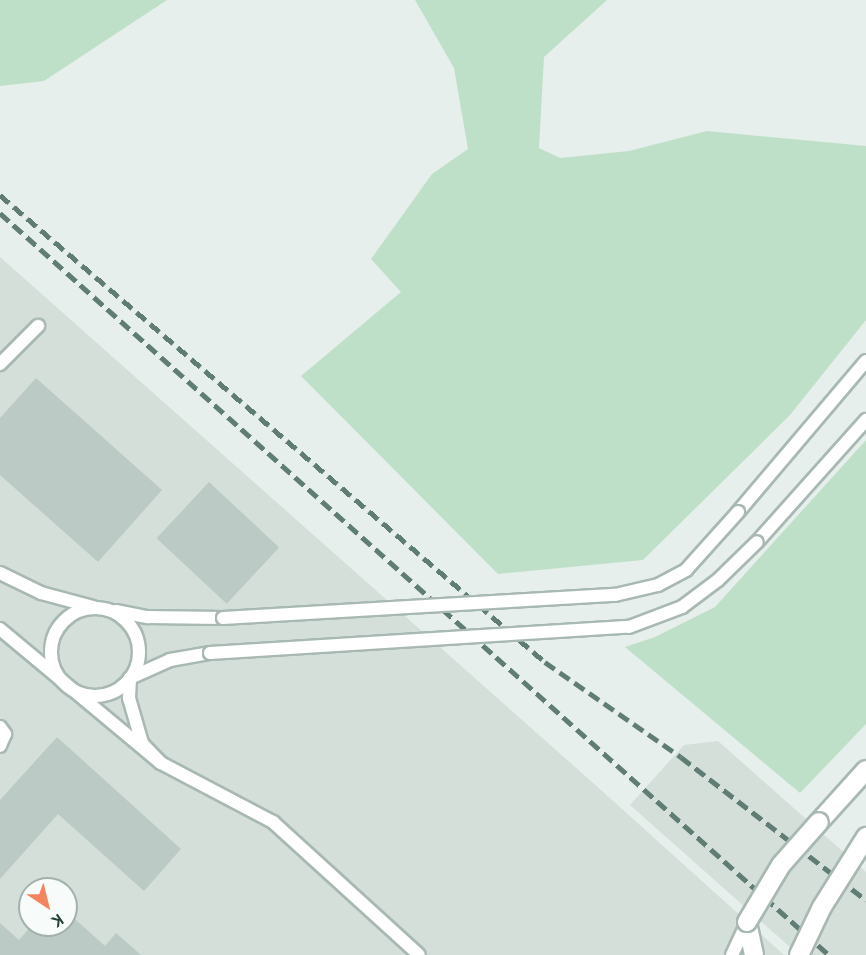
<!DOCTYPE html>
<style>
body{margin:0}
#map{position:relative;width:866px;height:955px;overflow:hidden;background:#e6efeb;font-family:"Space Grotesk",sans-serif}
div>[style]{position:absolute}
[style*='--x']{left:calc(var(--x)*1px);top:calc(var(--y)*1px);width:calc(var(--w)*1px);rotate:calc(var(--a)*1deg)}
.built>*{inset:0;background:#d4dfda}
.green>*{inset:0;background:#bfe0c8}
.building>*{inset:0;background:#bbcac4;transform-origin:0 0}
.roads{filter:drop-shadow(2px 0 #a8b8b2) drop-shadow(-2px 0 #a8b8b2) drop-shadow(0 2px #a8b8b2) drop-shadow(0 -2px #a8b8b2)}
.service>*{height:12px;margin:-6px;padding:0 6px;transform-origin:6px;border-radius:6px;background:#fff}
.service>.ring{margin:-6px;padding:0;box-sizing:content-box;background:none;border:12px solid #fff;border-radius:50%}
.tertiary>*{height:18px;margin:-9px;padding:0 9px;transform-origin:9px;border-radius:9px;background:#fff}
.rail>*{height:4.5px;margin-top:-2.25px;transform-origin:0;background:repeating-linear-gradient(90deg,#5f7d75 0 12px,transparent 0 18px)}
.bridges{filter:drop-shadow(2px 0 #a8b8b2) drop-shadow(-2px 0 #a8b8b2) drop-shadow(0 2px #a8b8b2) drop-shadow(0 -2px #a8b8b2)}
.service-bridge>*{height:12px;margin:-6px;padding:0 6px;transform-origin:6px;border-radius:6px;background:#fff}
.tertiary-bridge>*{height:18px;margin:-9px;padding:0 9px;transform-origin:9px;border-radius:9px;background:#fff}
span{translate:-50% -50%;white-space:nowrap;text-align:center;line-height:1.15;-webkit-text-stroke:5px #f7fbf9;paint-order:stroke}
.north{position:absolute;left:18px;top:877px;width:60px;height:60px;box-sizing:border-box;background:#f7fbf9;border:2px solid #a3b1ad;border-radius:50%;rotate:145deg;font-size:16px;font-weight:700;line-height:24px;text-align:center;color:#24423a}
.north::after{content:'';display:block;margin:auto;width:21px;height:27px;background:#f4845f;clip-path:polygon(50% 0,100% 100%,50% 72%,0 100%)}
</style>
<div id="map">
<div class="built">
<div style="clip-path:polygon(evenodd,0 257px,601px 790px,784px 955px,0 955px,0 257px,30px 889px,66px 889px,66px 925px,30px 925px,30px 889px)"></div>
<div style="clip-path:polygon(718px 741px,866px 872px,866px 955px,799px 955px,630px 805px,684px 745px)"></div>
</div>
<div class="green">
<div style="clip-path:polygon(0 0,167px 0,44px 81px,0 86px)"></div>
<div style="clip-path:polygon(415px 0,607px 0,544px 57px,539px 148px,560px 158px,629px 151px,707px 131px,866px 146px,866px 320px,790px 415px,643px 560px,498px 574px,301px 376px,401px 292px,371px 259px,432px 174px,468px 149px,454px 68px)"></div>
<div style="clip-path:polygon(866px 440px,866px 724px,800px 793px,625px 647px,655px 637px,715px 607px)"></div>
</div>
<div class="building">
<div style="clip-path:polygon(36px 378px,162px 490px,98px 562px,0 475px,0 418px)"></div>
<div style="left:209px;top:482px;width:96px;height:77px;rotate:43deg"></div>
<div style="clip-path:polygon(57px 737px,181px 849px,144px 891px,58px 814px,0 879px,0 800px)"></div>
<div style="clip-path:polygon(66px 911px,105px 946px,116px 933px,141px 955px,0 955px,0 923px,19px 940px,32px 925px,66px 925px)"></div>
</div>
<div class="roads">
<div class="service">
<div style="--x:0;--y:364;--w:54;--a:-45"></div>
<div style="--x:738;--y:512;--w:198;--a:-49.7"></div>
<div style="--x:757;--y:542;--w:164;--a:-48.2"></div>
<div style="--x:0;--y:573;--w:46;--a:26"></div>
<div style="--x:41;--y:593;--w:54;--a:15.1"></div>
<div class="ring" style="left:51px;top:608px;width:76px;height:76px"></div>
<div style="--x:116;--y:611;--w:33;--a:11"></div>
<div style="--x:148;--y:617;--w:75;--a:0.8"></div>
<div style="--x:0;--y:629;--w:209;--a:39.8"></div>
<div style="--x:161;--y:763;--w:28;--a:-134"></div>
<div style="--x:142;--y:743;--w:47;--a:-106.1"></div>
<div style="--x:129;--y:698;--w:20;--a:-87"></div>
<div style="--x:130;--y:678;--w:44;--a:-24.2"></div>
<div style="--x:170;--y:660;--w:41;--a:-9.9"></div>
<div style="--x:0;--y:727;--w:9;--a:54"></div>
<div style="--x:5;--y:734;--w:13;--a:113"></div>
<div style="--x:161;--y:763;--w:127;--a:27.8"></div>
<div style="--x:273;--y:822;--w:197;--a:42.3"></div>
<div style="--x:732;--y:955;--w:35;--a:-65"></div>
</div>
<div class="tertiary">
<div style="--x:819;--y:822;--w:70;--a:-47.9"></div>
<div style="--x:747;--y:922;--w:34;--a:78"></div>
</div>
</div>
<div class="rail">
<div style="--x:0;--y:195;--w:718;--a:40.59"></div>
<div style="--x:545;--y:662;--w:166;--a:34.9"></div>
<div style="--x:681;--y:757;--w:234;--a:37.7"></div>
<div style="--x:0;--y:213;--w:1113;--a:41.83"></div>
</div>
<div class="bridges">
<div class="service-bridge">
<div style="--x:223;--y:618;--w:393;--a:-3.4"></div>
<div style="--x:615;--y:595;--w:44;--a:-13.1"></div>
<div style="--x:658;--y:585;--w:32;--a:-28"></div>
<div style="--x:686;--y:570;--w:78;--a:-48.1"></div>
<div style="--x:210;--y:653;--w:420;--a:-3.6"></div>
<div style="--x:629;--y:627;--w:57;--a:-20.7"></div>
<div style="--x:682;--y:607;--w:45;--a:-36.9"></div>
<div style="--x:718;--y:580;--w:54;--a:-44.3"></div>
</div>
<div class="tertiary-bridge">
<div style="--x:747;--y:922;--w:66;--a:-59.2"></div>
<div style="--x:781;--y:865;--w:57;--a:-48.5"></div>
<div style="--x:799;--y:955;--w:53;--a:-64.4"></div>
<div style="--x:822;--y:907;--w:83;--a:-57.8"></div>
</div>
</div>
<div class="north">K</div>
</div>
